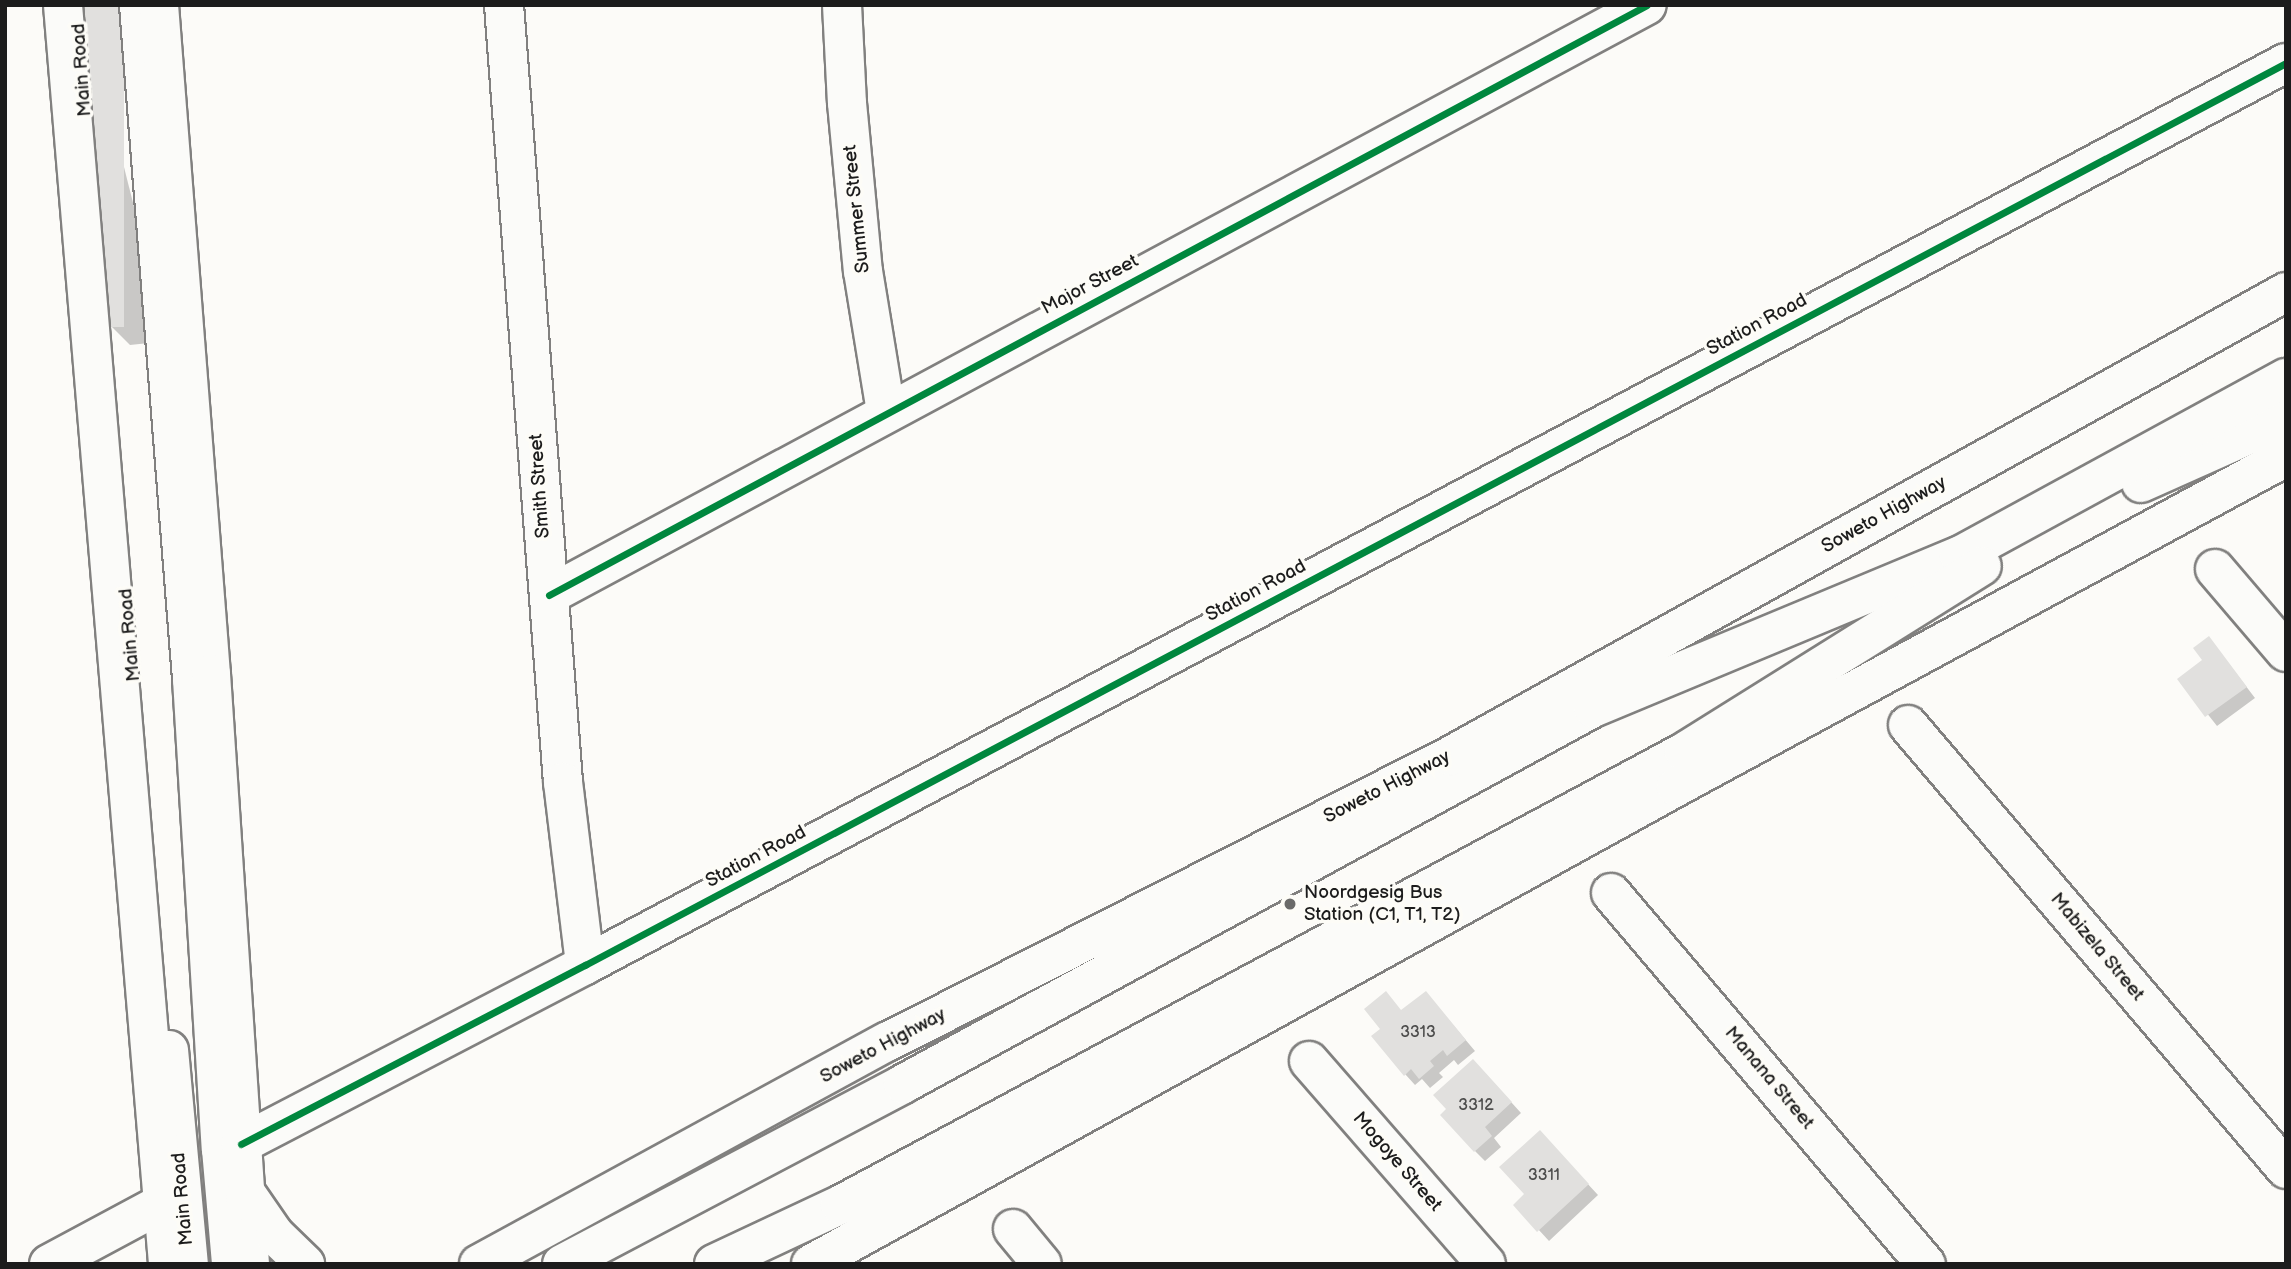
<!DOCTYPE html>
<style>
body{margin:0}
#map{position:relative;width:2291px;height:1269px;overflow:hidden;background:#fcfbf8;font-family:"Balsamiq Sans",sans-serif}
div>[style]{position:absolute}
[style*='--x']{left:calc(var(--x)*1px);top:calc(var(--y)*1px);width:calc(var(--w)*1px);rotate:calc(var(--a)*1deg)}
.shadow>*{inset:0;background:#0003}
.building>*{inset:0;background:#e1e0de;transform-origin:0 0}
.roads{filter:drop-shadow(2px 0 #81807f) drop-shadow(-2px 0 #81807f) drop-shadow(0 2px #81807f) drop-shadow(0 -2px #81807f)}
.minor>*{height:38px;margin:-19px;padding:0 19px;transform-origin:19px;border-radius:19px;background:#fbfbf9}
.major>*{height:38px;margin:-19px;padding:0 19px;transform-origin:19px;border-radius:19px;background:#fbfbf9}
.cycleway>*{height:7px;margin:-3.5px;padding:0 3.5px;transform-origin:3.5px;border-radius:3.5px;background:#00873e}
.dots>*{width:19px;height:19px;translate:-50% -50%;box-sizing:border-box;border:4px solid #fdfcf7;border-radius:50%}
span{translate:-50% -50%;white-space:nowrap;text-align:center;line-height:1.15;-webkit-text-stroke:7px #fdfcf7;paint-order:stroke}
.number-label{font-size:16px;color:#4d4d4c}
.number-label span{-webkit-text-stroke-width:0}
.street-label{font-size:19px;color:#1c1c1c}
.poi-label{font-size:19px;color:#1c1c1c}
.left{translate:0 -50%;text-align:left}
.frame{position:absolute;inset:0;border:7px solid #1c1c1c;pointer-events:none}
</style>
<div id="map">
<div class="shadow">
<div style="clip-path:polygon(83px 5px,168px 341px,130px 345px,110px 325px)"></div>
<div style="clip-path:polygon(2209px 638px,2255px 698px,2217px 726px,2180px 679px,2205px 660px)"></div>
<div style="clip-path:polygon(1426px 993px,1475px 1051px,1458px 1065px,1454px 1060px,1439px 1073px,1443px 1077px,1430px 1088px,1422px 1079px,1415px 1085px,1405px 1074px,1402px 1012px)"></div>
<div style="clip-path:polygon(1483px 1071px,1521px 1113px,1494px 1138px,1501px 1147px,1485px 1161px,1475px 1151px)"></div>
<div style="clip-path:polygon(1550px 1143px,1598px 1195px,1549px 1241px,1516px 1205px,1526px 1194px)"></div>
</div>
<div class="building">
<div style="left:81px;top:5px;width:43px;height:322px"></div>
<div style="clip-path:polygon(2209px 636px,2247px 687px,2205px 717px,2177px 679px,2202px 660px,2193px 648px)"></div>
<div style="clip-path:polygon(1386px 991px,1401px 1010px,1426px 991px,1466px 1040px,1447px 1056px,1443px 1050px,1430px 1061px,1434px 1066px,1419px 1079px,1411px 1069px,1404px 1076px,1371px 1036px,1380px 1029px,1364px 1009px)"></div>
<div style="clip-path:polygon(1473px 1059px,1512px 1102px,1485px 1127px,1492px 1136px,1474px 1152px,1440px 1115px,1446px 1109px,1433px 1095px)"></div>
<div style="clip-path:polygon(1540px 1130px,1589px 1184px,1537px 1232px,1513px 1205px,1524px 1194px,1499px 1167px)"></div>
</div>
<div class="roads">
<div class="minor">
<div style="--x:139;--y:5;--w:676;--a:85.5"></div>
<div style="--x:192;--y:679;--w:471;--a:86.5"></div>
<div style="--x:221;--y:1149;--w:115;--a:85"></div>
<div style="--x:504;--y:5;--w:779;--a:85.66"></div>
<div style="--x:563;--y:782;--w:184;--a:83.1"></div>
<div style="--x:842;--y:5;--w:98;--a:87.1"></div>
<div style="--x:847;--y:103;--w:169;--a:84.6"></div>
<div style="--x:863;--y:271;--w:142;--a:80.7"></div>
<div style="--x:2141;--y:483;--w:159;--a:-24.1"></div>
<div style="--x:2215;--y:569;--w:109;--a:49.5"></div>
<div style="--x:549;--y:595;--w:1246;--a:-28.25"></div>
<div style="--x:1908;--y:725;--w:583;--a:49.59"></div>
<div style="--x:1611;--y:893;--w:487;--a:49.7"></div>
<div style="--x:169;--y:1050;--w:215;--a:84.7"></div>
<div style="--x:1309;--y:1061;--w:269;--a:48.9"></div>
<div style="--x:241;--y:1144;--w:388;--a:-27.5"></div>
<div style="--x:585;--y:965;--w:1925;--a:-27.94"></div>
<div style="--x:1013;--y:1229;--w:45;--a:50.4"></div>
<div style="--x:49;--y:1264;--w:129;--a:-28.2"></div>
<div style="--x:562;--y:1264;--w:386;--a:-27.8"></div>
<div style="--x:903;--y:1084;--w:786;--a:-28.59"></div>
<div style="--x:1593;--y:708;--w:396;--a:-22.6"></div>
<div style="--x:1959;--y:556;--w:372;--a:-28.6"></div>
<div style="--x:714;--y:1264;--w:139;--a:-25.1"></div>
<div style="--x:840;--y:1205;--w:958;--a:-28.22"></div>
<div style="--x:1684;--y:752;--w:351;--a:-32"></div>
</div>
<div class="major">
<div style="--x:63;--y:5;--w:1263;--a:85.23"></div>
<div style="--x:159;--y:5;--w:671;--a:85.56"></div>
<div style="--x:211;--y:674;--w:591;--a:86.22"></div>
<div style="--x:246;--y:1193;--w:51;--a:55.4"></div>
<div style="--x:275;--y:1235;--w:42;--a:44"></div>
<div style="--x:479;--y:1264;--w:464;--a:-28.6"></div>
<div style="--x:887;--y:1042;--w:631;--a:-26.93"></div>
<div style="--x:1450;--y:756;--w:956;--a:-29.03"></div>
<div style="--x:811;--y:1264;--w:988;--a:-28.87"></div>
<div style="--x:1676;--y:787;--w:694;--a:-28.41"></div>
</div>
</div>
<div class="cycleway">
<div style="--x:549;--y:595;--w:1246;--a:-28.25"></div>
<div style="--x:241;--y:1144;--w:388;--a:-27.5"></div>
<div style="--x:585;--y:965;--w:1925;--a:-27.94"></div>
</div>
<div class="dots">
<div style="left:1290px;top:904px;background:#6a6a69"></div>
</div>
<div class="number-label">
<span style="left:1418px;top:1033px">3313</span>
<span style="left:1476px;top:1106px">3312</span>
<span style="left:1544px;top:1176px">3311</span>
</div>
<div class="street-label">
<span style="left:82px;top:70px;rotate:-94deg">Main Road</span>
<span style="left:857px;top:209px;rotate:-96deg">Summer Street</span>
<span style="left:1090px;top:285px;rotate:-28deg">Major Street</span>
<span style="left:1757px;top:325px;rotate:-28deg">Station Road</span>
<span style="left:540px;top:486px;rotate:-94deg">Smith Street</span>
<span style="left:1884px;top:515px;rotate:-29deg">Soweto Highway</span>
<span style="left:1256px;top:591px;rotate:-28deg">Station Road</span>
<span style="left:130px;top:635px;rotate:-95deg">Main Road</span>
<span style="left:1387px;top:787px;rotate:-27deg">Soweto Highway</span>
<span style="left:756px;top:857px;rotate:-28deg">Station Road</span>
<span style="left:2097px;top:947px;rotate:50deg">Mabizela Street</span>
<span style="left:883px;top:1046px;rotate:-28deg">Soweto Highway</span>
<span style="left:1769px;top:1078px;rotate:50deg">Manana Street</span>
<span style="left:1397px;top:1162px;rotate:49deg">Mogoye Street</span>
<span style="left:183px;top:1199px;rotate:-95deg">Main Road</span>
</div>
<div class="poi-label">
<span class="left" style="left:1304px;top:904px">Noordgesig Bus<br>Station (C1, T1, T2)</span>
</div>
<div class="frame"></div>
</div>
